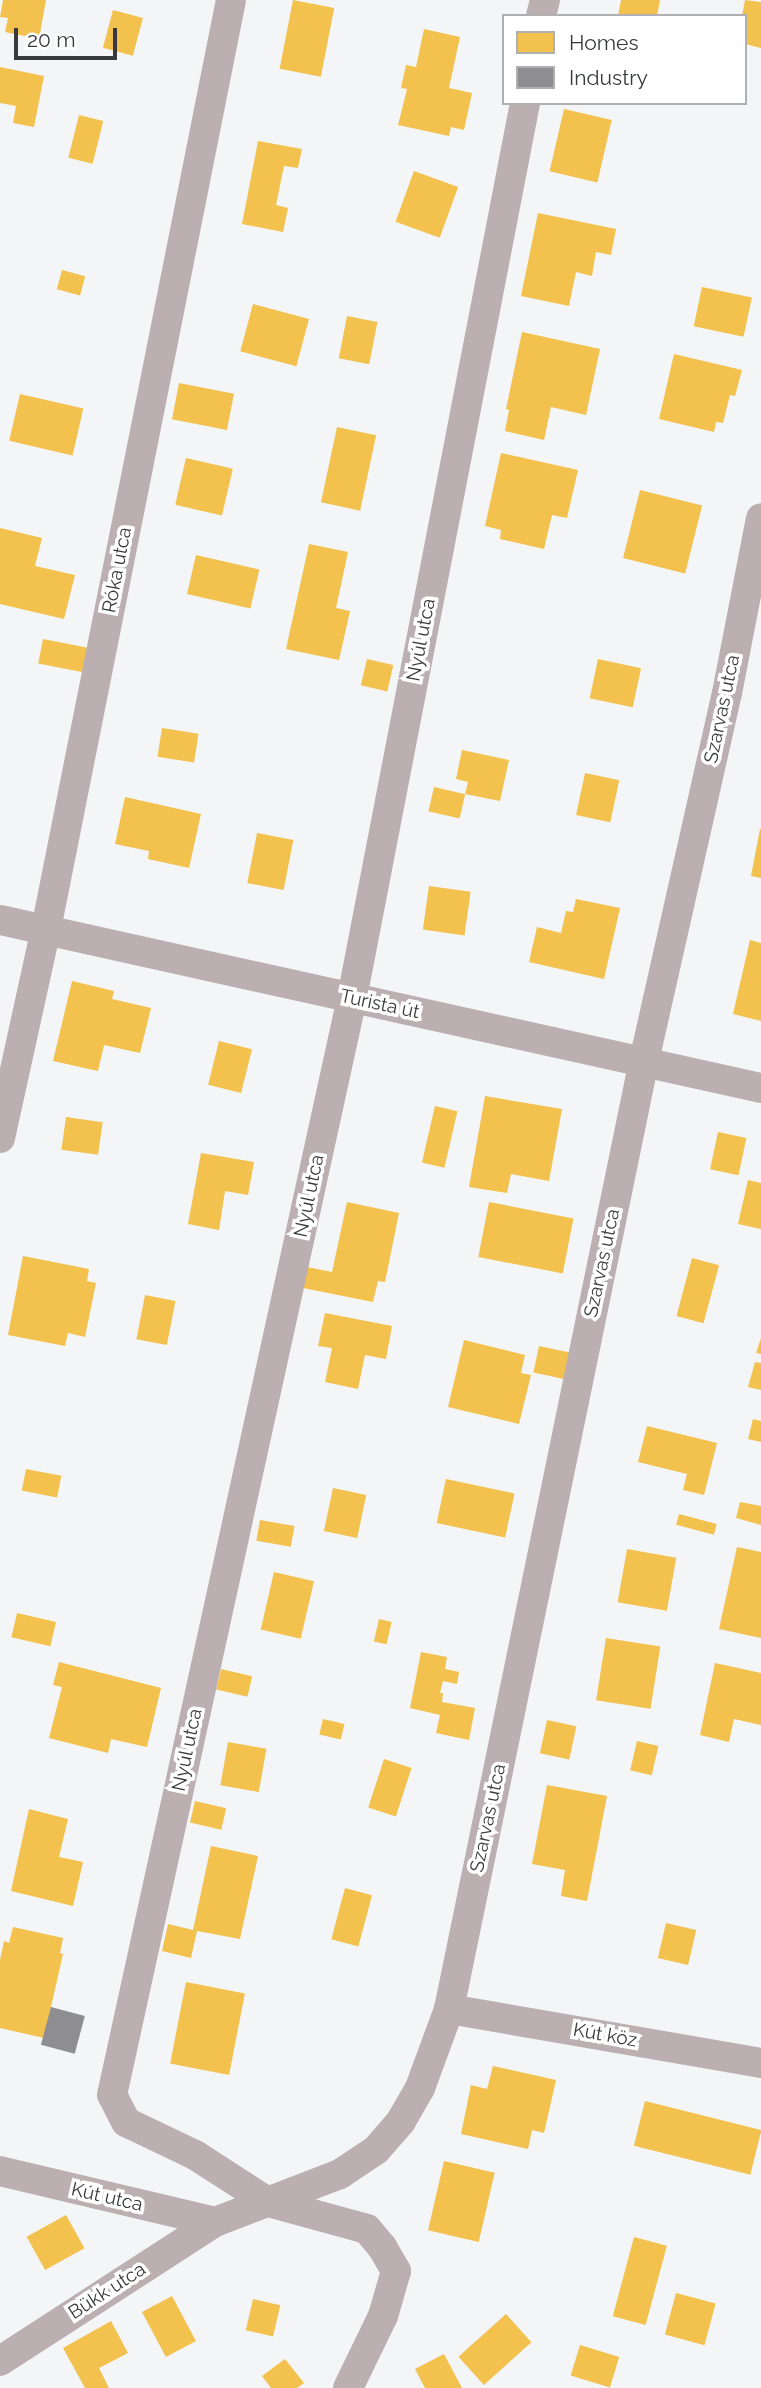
<!DOCTYPE html>
<meta charset="utf-8">
<style>
body{margin:0}
#map{position:relative;width:761px;height:2388px;overflow:hidden;background:#f3f5f7;font-family:Raleway,sans-serif}
div>[style]{position:absolute}
[style*='--x']{left:calc(var(--x)*1px);top:calc(var(--y)*1px);width:calc(var(--w)*1px);rotate:calc(var(--a)*1deg)}
.homes>*{inset:0;background:#f2c14e;transform-origin:0 0}
.industry>*{inset:0;background:#8d8d92;transform-origin:0 0}
.street>*{height:30px;margin:-15px;padding:0 15px;transform-origin:15px;border-radius:15px;background:#bbafb1}
span{translate:-50% -50%;white-space:nowrap;text-align:center;line-height:1.15;-webkit-text-stroke:7px #fff;paint-order:stroke}
.street-label{font-size:19px;color:#37393b}
.legend{position:absolute;left:502px;top:14px;width:245px;height:91px;box-sizing:border-box;background:#fff;border:2px solid #afb0b1;margin:0;padding:9px 12px;list-style:none;font-size:21px;color:#37393b}
.legend li{display:flex;align-items:center;gap:14px;height:35px}
.legend b{width:35px;border:2px solid #afb0b1}
.scale{position:absolute;left:14px;top:28px;width:103px;height:32px;box-sizing:border-box;border:4px solid #37393b;border-top:0;padding-left:9px;font-size:21px;line-height:24px;white-space:nowrap;color:#37393b;-webkit-text-stroke:5px #fff;paint-order:stroke}
</style>
<div id="map">
<div class="homes">
<div style="clip-path:polygon(3px 0,46px 0,39px 39px,5px 32px,8px 18px,0 17px)"></div>
<div style="left:293px;top:0;width:42px;height:70px;rotate:11deg"></div>
<div style="clip-path:polygon(621px 0,660px 0,657px 16px,618px 16px)"></div>
<div style="clip-path:polygon(745px 0,761px 2px,761px 48px,745px 44px,745px 16px,742px 16px)"></div>
<div style="left:113px;top:10px;width:31px;height:39px;rotate:15deg"></div>
<div style="clip-path:polygon(424px 29px,460px 37px,449px 88px,472px 93px,464px 130px,451px 127px,449px 136px,398px 125px,407px 89px,401px 88px,406px 65px,416px 67px)"></div>
<div style="clip-path:polygon(0 67px,44px 76px,34px 127px,13px 123px,16px 106px,0 103px)"></div>
<div style="left:564px;top:109px;width:49px;height:64px;rotate:13deg"></div>
<div style="left:79px;top:115px;width:25px;height:44px;rotate:14deg"></div>
<div style="clip-path:polygon(258px 141px,302px 149px,298px 168px,284px 166px,276px 205px,288px 208px,283px 232px,242px 224px)"></div>
<div style="left:414px;top:171px;width:47px;height:54px;rotate:20deg"></div>
<div style="clip-path:polygon(538px 213px,616px 229px,611px 255px,596px 252px,592px 276px,576px 272px,569px 306px,521px 296px)"></div>
<div style="left:62px;top:270px;width:24px;height:20px;rotate:15deg"></div>
<div style="left:702px;top:287px;width:51px;height:40px;rotate:12deg"></div>
<div style="left:253px;top:304px;width:58px;height:49px;rotate:15deg"></div>
<div style="left:347px;top:316px;width:31px;height:43px;rotate:11deg"></div>
<div style="clip-path:polygon(522px 332px,600px 349px,586px 415px,551px 407px,544px 440px,505px 431px,509px 410px,506px 409px)"></div>
<div style="clip-path:polygon(674px 354px,742px 370px,735px 396px,730px 395px,723px 423px,716px 422px,714px 432px,659px 419px)"></div>
<div style="left:179px;top:383px;width:56px;height:37px;rotate:11deg"></div>
<div style="left:20px;top:394px;width:65px;height:48px;rotate:13deg"></div>
<div style="left:337px;top:427px;width:40px;height:77px;rotate:12deg"></div>
<div style="clip-path:polygon(501px 453px,578px 470px,567px 518px,552px 515px,544px 549px,500px 539px,501px 530px,485px 526px)"></div>
<div style="left:186px;top:458px;width:48px;height:48px;rotate:13deg"></div>
<div style="left:640px;top:490px;width:64px;height:70px;rotate:14deg"></div>
<div style="clip-path:polygon(0 528px,42px 538px,35px 566px,75px 575px,64px 619px,0 604px)"></div>
<div style="clip-path:polygon(309px 544px,348px 552px,336px 608px,350px 611px,339px 660px,286px 649px)"></div>
<div style="left:196px;top:555px;width:65px;height:40px;rotate:13deg"></div>
<div style="left:43px;top:639px;width:47px;height:25px;rotate:11deg"></div>
<div style="left:367px;top:659px;width:27px;height:27px;rotate:13deg"></div>
<div style="left:598px;top:659px;width:44px;height:40px;rotate:12deg"></div>
<div style="left:162px;top:728px;width:37px;height:29px;rotate:9deg"></div>
<div style="clip-path:polygon(462px 750px,509px 760px,500px 801px,465px 794px,468px 782px,456px 779px)"></div>
<div style="left:585px;top:773px;width:35px;height:43px;rotate:12deg"></div>
<div style="left:434px;top:787px;width:32px;height:25px;rotate:13deg"></div>
<div style="clip-path:polygon(125px 797px,201px 814px,189px 868px,148px 859px,149px 851px,115px 844px)"></div>
<div style="clip-path:polygon(760px 829px,761px 829px,761px 878px,751px 876px)"></div>
<div style="left:257px;top:833px;width:37px;height:51px;rotate:11deg"></div>
<div style="left:429px;top:886px;width:42px;height:44px;rotate:8deg"></div>
<div style="clip-path:polygon(576px 899px,620px 908px,604px 979px,529px 962px,537px 927px,561px 933px,566px 911px,573px 912px)"></div>
<div style="clip-path:polygon(750px 940px,761px 943px,761px 1021px,733px 1014px)"></div>
<div style="clip-path:polygon(72px 981px,114px 991px,112px 999px,151px 1008px,140px 1053px,104px 1045px,98px 1071px,53px 1061px)"></div>
<div style="left:219px;top:1041px;width:34px;height:45px;rotate:14deg"></div>
<div style="clip-path:polygon(485px 1096px,562px 1109px,549px 1181px,511px 1174px,507px 1193px,469px 1187px)"></div>
<div style="left:435px;top:1106px;width:23px;height:58px;rotate:13deg"></div>
<div style="left:66px;top:1117px;width:37px;height:33px;rotate:8deg"></div>
<div style="left:718px;top:1132px;width:29px;height:38px;rotate:12deg"></div>
<div style="clip-path:polygon(201px 1153px,254px 1162px,248px 1195px,225px 1191px,219px 1230px,188px 1224px)"></div>
<div style="clip-path:polygon(748px 1180px,761px 1183px,761px 1229px,738px 1224px)"></div>
<div style="clip-path:polygon(347px 1202px,399px 1213px,385px 1282px,378px 1281px,373px 1302px,303px 1288px,307px 1267px,332px 1272px)"></div>
<div style="left:489px;top:1202px;width:86px;height:56px;rotate:11deg"></div>
<div style="clip-path:polygon(23px 1256px,89px 1269px,87px 1281px,96px 1283px,85px 1337px,68px 1333px,65px 1346px,8px 1335px)"></div>
<div style="left:692px;top:1258px;width:28px;height:60px;rotate:15deg"></div>
<div style="left:145px;top:1295px;width:31px;height:45px;rotate:11deg"></div>
<div style="clip-path:polygon(325px 1313px,392px 1326px,386px 1359px,365px 1355px,358px 1389px,325px 1382px,332px 1348px,318px 1346px)"></div>
<div style="clip-path:polygon(761px 1338px,761px 1354px,756px 1353px)"></div>
<div style="clip-path:polygon(464px 1340px,525px 1355px,521px 1373px,531px 1375px,519px 1424px,448px 1407px)"></div>
<div style="left:539px;top:1346px;width:35px;height:27px;rotate:12deg"></div>
<div style="clip-path:polygon(755px 1362px,761px 1363px,761px 1390px,748px 1387px)"></div>
<div style="clip-path:polygon(753px 1419px,761px 1421px,761px 1442px,748px 1439px)"></div>
<div style="clip-path:polygon(647px 1426px,717px 1443px,704px 1495px,683px 1490px,687px 1474px,638px 1462px)"></div>
<div style="left:26px;top:1469px;width:36px;height:22px;rotate:11deg"></div>
<div style="left:446px;top:1479px;width:70px;height:45px;rotate:12deg"></div>
<div style="left:333px;top:1488px;width:34px;height:44px;rotate:12deg"></div>
<div style="clip-path:polygon(740px 1502px,761px 1506px,761px 1525px,736px 1518px)"></div>
<div style="left:679px;top:1514px;width:39px;height:11px;rotate:15deg"></div>
<div style="left:260px;top:1520px;width:35px;height:21px;rotate:10deg"></div>
<div style="clip-path:polygon(737px 1547px,761px 1552px,761px 1638px,719px 1629px)"></div>
<div style="left:627px;top:1549px;width:50px;height:54px;rotate:10deg"></div>
<div style="left:274px;top:1572px;width:41px;height:59px;rotate:13deg"></div>
<div style="left:17px;top:1613px;width:40px;height:25px;rotate:13deg"></div>
<div style="left:379px;top:1619px;width:13px;height:23px;rotate:13deg"></div>
<div style="left:606px;top:1638px;width:55px;height:63px;rotate:9deg"></div>
<div style="clip-path:polygon(421px 1652px,447px 1657px,445px 1669px,459px 1672px,457px 1684px,443px 1681px,440px 1693px,443px 1693px,442px 1702px,475px 1708px,469px 1740px,436px 1733px,440px 1715px,410px 1708px)"></div>
<div style="clip-path:polygon(59px 1662px,161px 1688px,147px 1747px,111px 1739px,108px 1753px,49px 1738px,62px 1687px,53px 1685px)"></div>
<div style="clip-path:polygon(715px 1663px,761px 1673px,761px 1725px,734px 1719px,729px 1742px,700px 1735px)"></div>
<div style="left:221px;top:1669px;width:32px;height:21px;rotate:13deg"></div>
<div style="left:323px;top:1719px;width:22px;height:16px;rotate:13deg"></div>
<div style="left:547px;top:1720px;width:30px;height:34px;rotate:12deg"></div>
<div style="left:637px;top:1741px;width:22px;height:30px;rotate:13deg"></div>
<div style="left:228px;top:1742px;width:39px;height:44px;rotate:10deg"></div>
<div style="left:384px;top:1759px;width:29px;height:51px;rotate:18deg"></div>
<div style="clip-path:polygon(547px 1785px,607px 1796px,587px 1901px,561px 1896px,565px 1870px,532px 1864px)"></div>
<div style="left:195px;top:1801px;width:32px;height:22px;rotate:13deg"></div>
<div style="clip-path:polygon(29px 1809px,68px 1819px,59px 1857px,83px 1862px,73px 1906px,11px 1891px)"></div>
<div style="clip-path:polygon(211px 1846px,258px 1856px,240px 1939px,197px 1931px,191px 1958px,162px 1951px,168px 1924px,193px 1930px)"></div>
<div style="left:345px;top:1888px;width:28px;height:53px;rotate:15deg"></div>
<div style="left:666px;top:1923px;width:31px;height:36px;rotate:13deg"></div>
<div style="clip-path:polygon(13px 1927px,63px 1938px,60px 1953px,63px 1954px,44px 2038px,0 2028px,0 1960px,4px 1941px,9px 1943px)"></div>
<div style="left:186px;top:1982px;width:60px;height:83px;rotate:11deg"></div>
<div style="clip-path:polygon(493px 2066px,556px 2080px,544px 2133px,532px 2130px,528px 2149px,461px 2134px,471px 2085px,487px 2089px)"></div>
<div style="left:645px;top:2101px;width:120px;height:46px;rotate:14deg"></div>
<div style="left:444px;top:2161px;width:52px;height:71px;rotate:13deg"></div>
<div style="left:66px;top:2215px;width:38px;height:45px;rotate:61deg"></div>
<div style="left:634px;top:2237px;width:34px;height:82px;rotate:15deg"></div>
<div style="left:676px;top:2293px;width:41px;height:43px;rotate:15deg"></div>
<div style="left:172px;top:2296px;width:51px;height:34px;rotate:62deg"></div>
<div style="left:253px;top:2299px;width:28px;height:32px;rotate:13deg"></div>
<div style="left:506px;top:2314px;width:38px;height:64px;rotate:48deg"></div>
<div style="clip-path:polygon(111px 2321px,128px 2353px,99px 2368px,109px 2388px,85px 2388px,63px 2348px)"></div>
<div style="left:580px;top:2345px;width:41px;height:32px;rotate:17deg"></div>
<div style="clip-path:polygon(444px 2354px,462px 2388px,425px 2388px,415px 2369px)"></div>
<div style="clip-path:polygon(285px 2359px,304px 2383px,297px 2388px,271px 2388px,262px 2376px)"></div>
</div>
<div class="industry">
<div style="left:51px;top:2007px;width:35px;height:39px;rotate:15deg"></div>
</div>
<div class="street">
<div style="--x:541;--y:16;--w:16;--a:-76"></div>
<div style="--x:0;--y:920;--w:779;--a:12.45"></div>
<div style="--x:0;--y:1138;--w:214;--a:-77.6"></div>
<div style="--x:46;--y:929;--w:947;--a:-78.74"></div>
<div style="--x:449;--y:2009;--w:317;--a:9.8"></div>
<div style="--x:0;--y:2171;--w:221;--a:13.3"></div>
<div style="--x:0;--y:2361;--w:256;--a:-32.9"></div>
<div style="--x:215;--y:2222;--w:134;--a:-21"></div>
<div style="--x:340;--y:2174;--w:43;--a:-33.7"></div>
<div style="--x:376;--y:2150;--w:38;--a:-49"></div>
<div style="--x:401;--y:2121;--w:38;--a:-60"></div>
<div style="--x:420;--y:2088;--w:84;--a:-69.8"></div>
<div style="--x:449;--y:2009;--w:968;--a:-78.38"></div>
<div style="--x:644;--y:1061;--w:377;--a:-77.3"></div>
<div style="--x:727;--y:693;--w:178;--a:-79"></div>
<div style="--x:348;--y:2388;--w:80;--a:-64.1"></div>
<div style="--x:383;--y:2316;--w:47;--a:-73.9"></div>
<div style="--x:396;--y:2271;--w:28;--a:-120"></div>
<div style="--x:382;--y:2247;--w:23;--a:-130"></div>
<div style="--x:367;--y:2229;--w:103;--a:-164.7"></div>
<div style="--x:268;--y:2202;--w:87;--a:-147.2"></div>
<div style="--x:195;--y:2155;--w:76;--a:-154.4"></div>
<div style="--x:126;--y:2122;--w:30;--a:-117"></div>
<div style="--x:112;--y:2095;--w:1123;--a:-77.66"></div>
<div style="--x:352;--y:998;--w:912;--a:-79.06"></div>
</div>
<div class="street-label">
<span style="left:117px;top:570px;rotate:-79deg">Róka utca</span>
<span style="left:421px;top:640px;rotate:-79deg">Nyúl utca</span>
<span style="left:722px;top:709px;rotate:-78deg">Szarvas utca</span>
<span style="left:380px;top:1004px;rotate:12deg">Turista út</span>
<span style="left:309px;top:1196px;rotate:-78deg">Nyúl utca</span>
<span style="left:602px;top:1263px;rotate:-78deg">Szarvas utca</span>
<span style="left:187px;top:1750px;rotate:-78deg">Nyúl utca</span>
<span style="left:488px;top:1818px;rotate:-78deg">Szarvas utca</span>
<span style="left:605px;top:2035px;rotate:10deg">Kút köz</span>
<span style="left:107px;top:2197px;rotate:13deg">Kút utca</span>
<span style="left:107px;top:2291px;rotate:-33deg">Bükk utca</span>
</div>
<ul class="legend">
<li><b style="height:19px;background:#f2c14e"></b>Homes</li>
<li><b style="height:19px;background:#8d8d92"></b>Industry</li>
</ul>
<div class="scale">20 m</div>
</div>
